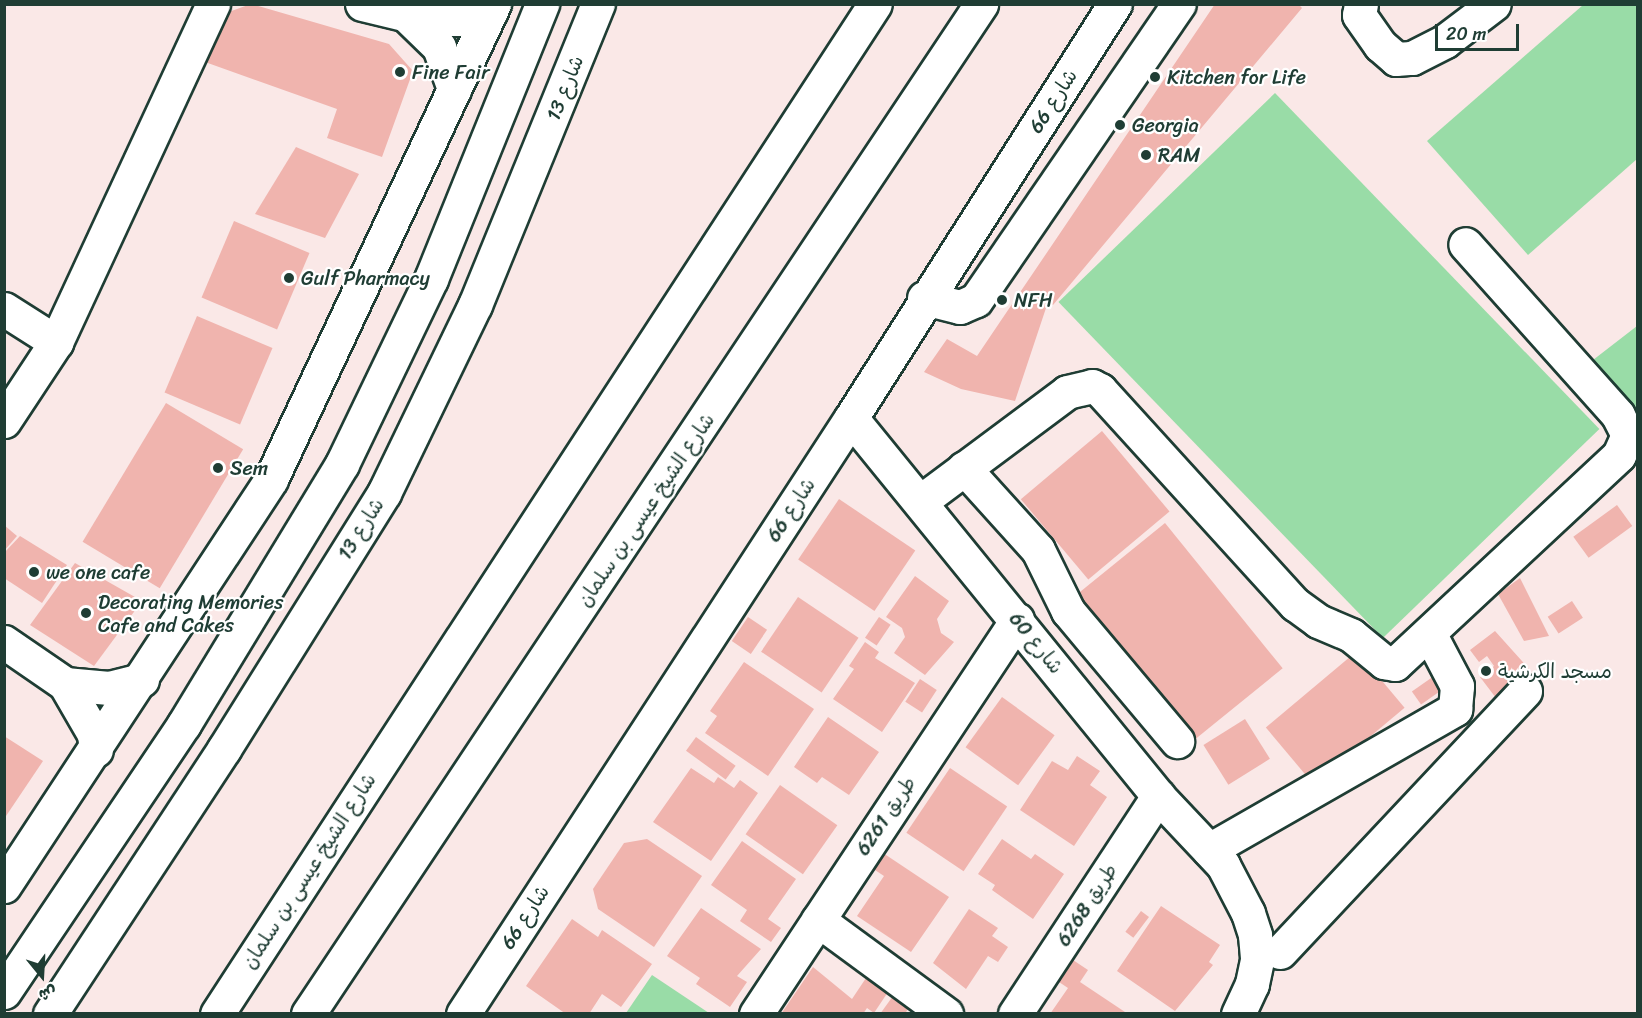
<!DOCTYPE html>
<meta charset="utf-8">
<style>
body{margin:0}
#map{position:relative;width:1642px;height:1018px;overflow:hidden;background:#fae8e7;font-family:Sriracha,"Playpen Sans Arabic",sans-serif}
div>[style]{position:absolute}
[style*='--x']{left:calc(var(--x)*1px);top:calc(var(--y)*1px);width:calc(var(--w)*1px);rotate:calc(var(--a)*1deg)}
.green>*{inset:0;background:#99dca7;transform-origin:0 0}
.building>*{inset:0;background:#f0b4ae;transform-origin:0 0}
.roads{filter:drop-shadow(2px 0 #1f3d34) drop-shadow(-2px 0 #1f3d34) drop-shadow(0 2px #1f3d34) drop-shadow(0 -2px #1f3d34)}
.minor>*{height:33px;margin:-16.5px;padding:0 16.5px;transform-origin:16.5px;border-radius:16.5px;background:#fff}
.highway>*{height:33px;margin:-16.5px;padding:0 16.5px;transform-origin:16.5px;border-radius:16.5px;background:#fff}
.dots>*{width:16px;height:16px;translate:-50% -50%;box-sizing:border-box;border:3px solid #fff;border-radius:50%}
span{translate:-50% -50%;white-space:nowrap;text-align:center;line-height:1.15;-webkit-text-stroke:4.5px #fff;paint-order:stroke}
.poi-label{font-size:20px;color:#1f3d34}
.left{translate:0 -50%;text-align:left}
.street-label{font-size:20px;color:#1f3d34}
.frame{position:absolute;inset:0;border:6px solid #1f3d34;pointer-events:none}
.north{position:absolute;left:12px;top:946px;width:60px;height:60px;-webkit-text-stroke:4px #fff;paint-order:stroke;rotate:162deg;font-size:16px;font-weight:700;line-height:24px;text-align:center;color:#1f3d34}
.north::after{content:'';display:block;margin:auto;width:21px;height:27px;background:#1f3d34;clip-path:polygon(50% 0,100% 100%,50% 72%,0 100%)}
.scale{position:absolute;left:1435px;top:24px;width:84px;height:27px;box-sizing:border-box;border:3px solid #1f3d34;border-top:0;padding-left:8px;font-size:18px;line-height:21px;white-space:nowrap;color:#1f3d34;-webkit-text-stroke:4px #fff;paint-order:stroke}
</style>
<div id="map">
<div class="green">
<div style="clip-path:polygon(1583px 5px,1637px 5px,1637px 159px,1528px 255px,1427px 141px)"></div>
<div style="left:1275px;top:93px;width:467px;height:301px;rotate:46deg"></div>
<div style="clip-path:polygon(1637px 326px,1637px 419px,1593px 360px)"></div>
<div style="clip-path:polygon(652px 975px,709px 1013px,626px 1013px)"></div>
</div>
<div class="building">
<div style="clip-path:polygon(251px 4px,389px 44px,413px 71px,382px 157px,327px 138px,337px 109px,205px 62px,223px 14px)"></div>
<div style="clip-path:polygon(1215px 4px,1298px 4px,1302px 8px,1053px 305px,1048px 302px,1015px 401px,961px 389px,924px 372px,947px 339px,977px 356px)"></div>
<div style="clip-path:polygon(296px 147px,359px 174px,325px 238px,255px 214px)"></div>
<div style="left:234px;top:221px;width:82px;height:83px;rotate:23deg"></div>
<div style="left:197px;top:316px;width:82px;height:83px;rotate:23deg"></div>
<div style="left:166px;top:403px;width:90px;height:162px;rotate:31deg"></div>
<div style="left:1102px;top:431px;width:105px;height:106px;rotate:50deg"></div>
<div style="left:839px;top:499px;width:92px;height:73px;rotate:34deg"></div>
<div style="left:1617px;top:505px;width:26px;height:54px;rotate:54deg"></div>
<div style="left:1165px;top:523px;width:187px;height:119px;rotate:51deg"></div>
<div style="clip-path:polygon(4px 525px,17px 536px,4px 551px)"></div>
<div style="clip-path:polygon(20px 536px,67px 565px,42px 603px,4px 578px,4px 553px)"></div>
<div style="clip-path:polygon(75px 563px,142px 601px,94px 666px,30px 625px)"></div>
<div style="clip-path:polygon(915px 576px,949px 601px,937px 619px,941px 633px,954px 642px,925px 675px,894px 653px,905px 637px,902px 628px,886px 617px)"></div>
<div style="clip-path:polygon(1520px 578px,1549px 636px,1524px 641px,1498px 594px)"></div>
<div style="left:798px;top:597px;width:73px;height:66px;rotate:34deg"></div>
<div style="left:1572px;top:601px;width:20px;height:29px;rotate:57deg"></div>
<div style="left:748px;top:617px;width:23px;height:29px;rotate:34deg"></div>
<div style="left:879px;top:617px;width:14px;height:25px;rotate:34deg"></div>
<div style="clip-path:polygon(1495px 631px,1531px 671px,1496px 698px,1480px 677px,1494px 666px,1487px 656px,1479px 662px,1470px 650px)"></div>
<div style="clip-path:polygon(865px 642px,879px 652px,875px 658px,915px 683px,882px 732px,833px 699px,854px 669px,849px 666px)"></div>
<div style="left:1357px;top:651px;width:74px;height:119px;rotate:50deg"></div>
<div style="clip-path:polygon(744px 662px,814px 709px,768px 776px,705px 733px,717px 716px,710px 711px)"></div>
<div style="left:1434px;top:676px;width:16px;height:27px;rotate:55deg"></div>
<div style="left:920px;top:679px;width:20px;height:27px;rotate:33deg"></div>
<div style="left:1002px;top:697px;width:65px;height:62px;rotate:36deg"></div>
<div style="clip-path:polygon(828px 717px,879px 752px,849px 795px,822px 777px,817px 783px,794px 767px)"></div>
<div style="left:1245px;top:719px;width:47px;height:49px;rotate:58deg"></div>
<div style="clip-path:polygon(4px 736px,43px 761px,4px 819px)"></div>
<div style="left:696px;top:737px;width:49px;height:17px;rotate:36deg"></div>
<div style="clip-path:polygon(1077px 756px,1100px 771px,1090px 785px,1107px 797px,1074px 846px,1020px 810px,1052px 761px,1068px 770px)"></div>
<div style="clip-path:polygon(691px 768px,714px 783px,718px 777px,734px 788px,740px 780px,758px 793px,711px 861px,653px 822px)"></div>
<div style="left:950px;top:768px;width:69px;height:78px;rotate:34deg"></div>
<div style="left:780px;top:785px;width:70px;height:60px;rotate:35deg"></div>
<div style="clip-path:polygon(647px 839px,702px 876px,654px 947px,598px 909px,593px 889px,624px 843px)"></div>
<div style="clip-path:polygon(1002px 839px,1031px 859px,1035px 854px,1064px 874px,1033px 919px,992px 890px,995px 885px,978px 874px)"></div>
<div style="clip-path:polygon(742px 841px,796px 879px,768px 919px,781px 928px,771px 942px,740px 921px,747px 910px,711px 885px)"></div>
<div style="clip-path:polygon(880px 851px,949px 897px,911px 952px,857px 916px,884px 876px,869px 866px)"></div>
<div style="clip-path:polygon(1161px 906px,1220px 945px,1209px 962px,1213px 965px,1175px 1011px,1117px 971px)"></div>
<div style="clip-path:polygon(701px 908px,761px 949px,737px 976px,747px 982px,730px 1007px,696px 984px,700px 978px,667px 956px)"></div>
<div style="clip-path:polygon(969px 909px,998px 928px,992px 936px,1008px 947px,998px 962px,988px 956px,966px 989px,933px 963px)"></div>
<div style="left:1141px;top:911px;width:10px;height:26px;rotate:37deg"></div>
<div style="clip-path:polygon(572px 919px,598px 937px,602px 930px,652px 964px,621px 1007px,602px 994px,589px 1014px,566px 1014px,526px 986px)"></div>
<div style="clip-path:polygon(1067px 956px,1088px 970px,1080px 982px,1128px 1014px,1050px 1014px,1068px 988px,1053px 978px)"></div>
<div style="clip-path:polygon(813px 967px,852px 999px,866px 978px,888px 992px,874px 1013px,867px 1008px,863px 1014px,781px 1014px)"></div>
<div style="clip-path:polygon(893px 996px,909px 1007px,905px 1014px,880px 1014px)"></div>
</div>
<div class="roads">
<div class="minor">
<div style="--x:362;--y:4;--w:64;--a:13.6"></div>
<div style="--x:424;--y:19;--w:34;--a:0"></div>
<div style="--x:458;--y:19;--w:33;--a:-12"></div>
<div style="--x:1361;--y:4;--w:11;--a:100"></div>
<div style="--x:1359;--y:15;--w:37;--a:55"></div>
<div style="--x:1380;--y:45;--w:21;--a:41"></div>
<div style="--x:1396;--y:59;--w:16;--a:-4"></div>
<div style="--x:1412;--y:58;--w:37;--a:-27"></div>
<div style="--x:1445;--y:41;--w:61;--a:-37.1"></div>
<div style="--x:408;--y:17;--w:43;--a:44.1"></div>
<div style="--x:439;--y:47;--w:45;--a:70.3"></div>
<div style="--x:924;--y:298;--w:37;--a:14"></div>
<div style="--x:960;--y:307;--w:17;--a:-24"></div>
<div style="--x:976;--y:300;--w:359;--a:-55.6"></div>
<div style="--x:4;--y:309;--w:62;--a:32.4"></div>
<div style="--x:851;--y:418;--w:487;--a:50.9"></div>
<div style="--x:1158;--y:796;--w:95;--a:46.7"></div>
<div style="--x:1223;--y:865;--w:54;--a:62.5"></div>
<div style="--x:1248;--y:913;--w:23;--a:72"></div>
<div style="--x:1255;--y:935;--w:25;--a:85"></div>
<div style="--x:1257;--y:960;--w:25;--a:102"></div>
<div style="--x:1252;--y:984;--w:33;--a:115"></div>
<div style="--x:4;--y:421;--w:95;--a:-56.6"></div>
<div style="--x:56;--y:342;--w:373;--a:-65.1"></div>
<div style="--x:964;--y:468;--w:110;--a:47.9"></div>
<div style="--x:1038;--y:550;--w:68;--a:63.8"></div>
<div style="--x:1068;--y:611;--w:170;--a:50"></div>
<div style="--x:921;--y:501;--w:182;--a:-36.7"></div>
<div style="--x:1067;--y:392;--w:26;--a:-13"></div>
<div style="--x:1092;--y:386;--w:9;--a:27"></div>
<div style="--x:1100;--y:390;--w:290;--a:47.7"></div>
<div style="--x:1295;--y:604;--w:29;--a:36"></div>
<div style="--x:1318;--y:621;--w:36;--a:23"></div>
<div style="--x:1351;--y:635;--w:43;--a:39.3"></div>
<div style="--x:1384;--y:662;--w:11;--a:10"></div>
<div style="--x:1395;--y:664;--w:306;--a:-43"></div>
<div style="--x:1619;--y:455;--w:22;--a:-66"></div>
<div style="--x:1628;--y:435;--w:22;--a:-117"></div>
<div style="--x:1618;--y:415;--w:229;--a:-131.8"></div>
<div style="--x:4;--y:642;--w:74;--a:34.5"></div>
<div style="--x:65;--y:684;--w:58;--a:59.9"></div>
<div style="--x:94;--y:734;--w:16;--a:83"></div>
<div style="--x:65;--y:684;--w:44;--a:5.2"></div>
<div style="--x:109;--y:688;--w:34;--a:-14"></div>
<div style="--x:1209;--y:850;--w:284;--a:-29.8"></div>
<div style="--x:1455;--y:709;--w:23;--a:-85"></div>
<div style="--x:1457;--y:686;--w:60;--a:-117.8"></div>
<div style="--x:4;--y:886;--w:487;--a:-56.7"></div>
<div style="--x:271;--y:479;--w:525;--a:-64.85"></div>
<div style="--x:818;--y:920;--w:159;--a:36.3"></div>
<div style="--x:1280;--y:952;--w:358;--a:-46.8"></div>
<div style="--x:4;--y:992;--w:323;--a:-56.1"></div>
<div style="--x:184;--y:724;--w:304;--a:-58.7"></div>
<div style="--x:342;--y:464;--w:205;--a:-64.3"></div>
<div style="--x:431;--y:279;--w:297;--a:-68"></div>
<div style="--x:50;--y:1014;--w:317;--a:-56.7"></div>
<div style="--x:224;--y:749;--w:302;--a:-58"></div>
<div style="--x:384;--y:493;--w:209;--a:-64.2"></div>
<div style="--x:475;--y:305;--w:325;--a:-67.8"></div>
<div style="--x:463;--y:1014;--w:711;--a:-56.94"></div>
<div style="--x:851;--y:418;--w:491;--a:-57.5"></div>
<div style="--x:756;--y:1014;--w:473;--a:-56.5"></div>
<div style="--x:1015;--y:1014;--w:261;--a:-56.7"></div>
</div>
<div class="highway">
<div style="--x:217;--y:1014;--w:1205;--a:-56.92"></div>
<div style="--x:308;--y:1014;--w:1214;--a:-56.32"></div>
</div>
</div>
<div class="dots">
<div style="left:400px;top:72px;background:#1f3d34"></div>
<div style="left:1155px;top:77px;background:#1f3d34"></div>
<div style="left:1120px;top:125px;background:#1f3d34"></div>
<div style="left:1146px;top:155px;background:#1f3d34"></div>
<div style="left:289px;top:278px;background:#1f3d34"></div>
<div style="left:1002px;top:300px;background:#1f3d34"></div>
<div style="left:218px;top:468px;background:#1f3d34"></div>
<div style="left:34px;top:572px;background:#1f3d34"></div>
<div style="left:86px;top:613px;background:#1f3d34"></div>
<div style="left:1486px;top:671px;background:#1f3d34"></div>
</div>
<div class="poi-label">
<span class="left" style="left:412px;top:72px">Fine Fair</span>
<span class="left" style="left:1167px;top:77px">Kitchen for Life</span>
<span class="left" style="left:1132px;top:125px">Georgia</span>
<span class="left" style="left:1158px;top:155px">RAM</span>
<span class="left" style="left:301px;top:278px">Gulf Pharmacy</span>
<span class="left" style="left:1014px;top:300px">NFH</span>
<span class="left" style="left:230px;top:468px">Sem</span>
<span class="left" style="left:46px;top:572px">we one cafe</span>
<span class="left" style="left:98px;top:614px">Decorating Memories<br>Cafe and Cakes</span>
<span class="left" style="left:1498px;top:671px">مسجد الكرشية</span>
</div>
<div class="street-label">
<span style="left:565px;top:88px;rotate:-68deg">شارع 13</span>
<span style="left:1053px;top:101px;rotate:-57deg">شارع 66</span>
<span style="left:646px;top:510px;rotate:-56deg">شارع الشيخ عيسى بن سلمان</span>
<span style="left:791px;top:510px;rotate:-57deg">شارع 66</span>
<span style="left:361px;top:529px;rotate:-58deg">شارع 13</span>
<span style="left:1036px;top:643px;rotate:51deg">شارع 60</span>
<span style="left:886px;top:816px;rotate:-56deg">طريق 6261</span>
<span style="left:309px;top:871px;rotate:-57deg">شارع الشيخ عيسى بن سلمان</span>
<span style="left:1087px;top:905px;rotate:-57deg">طريق 6268</span>
<span style="left:525px;top:917px;rotate:-57deg">شارع 66</span>
</div>
<div class="frame"></div>
<div class="north">ش</div>
<div class="scale">20 m</div>
</div>
